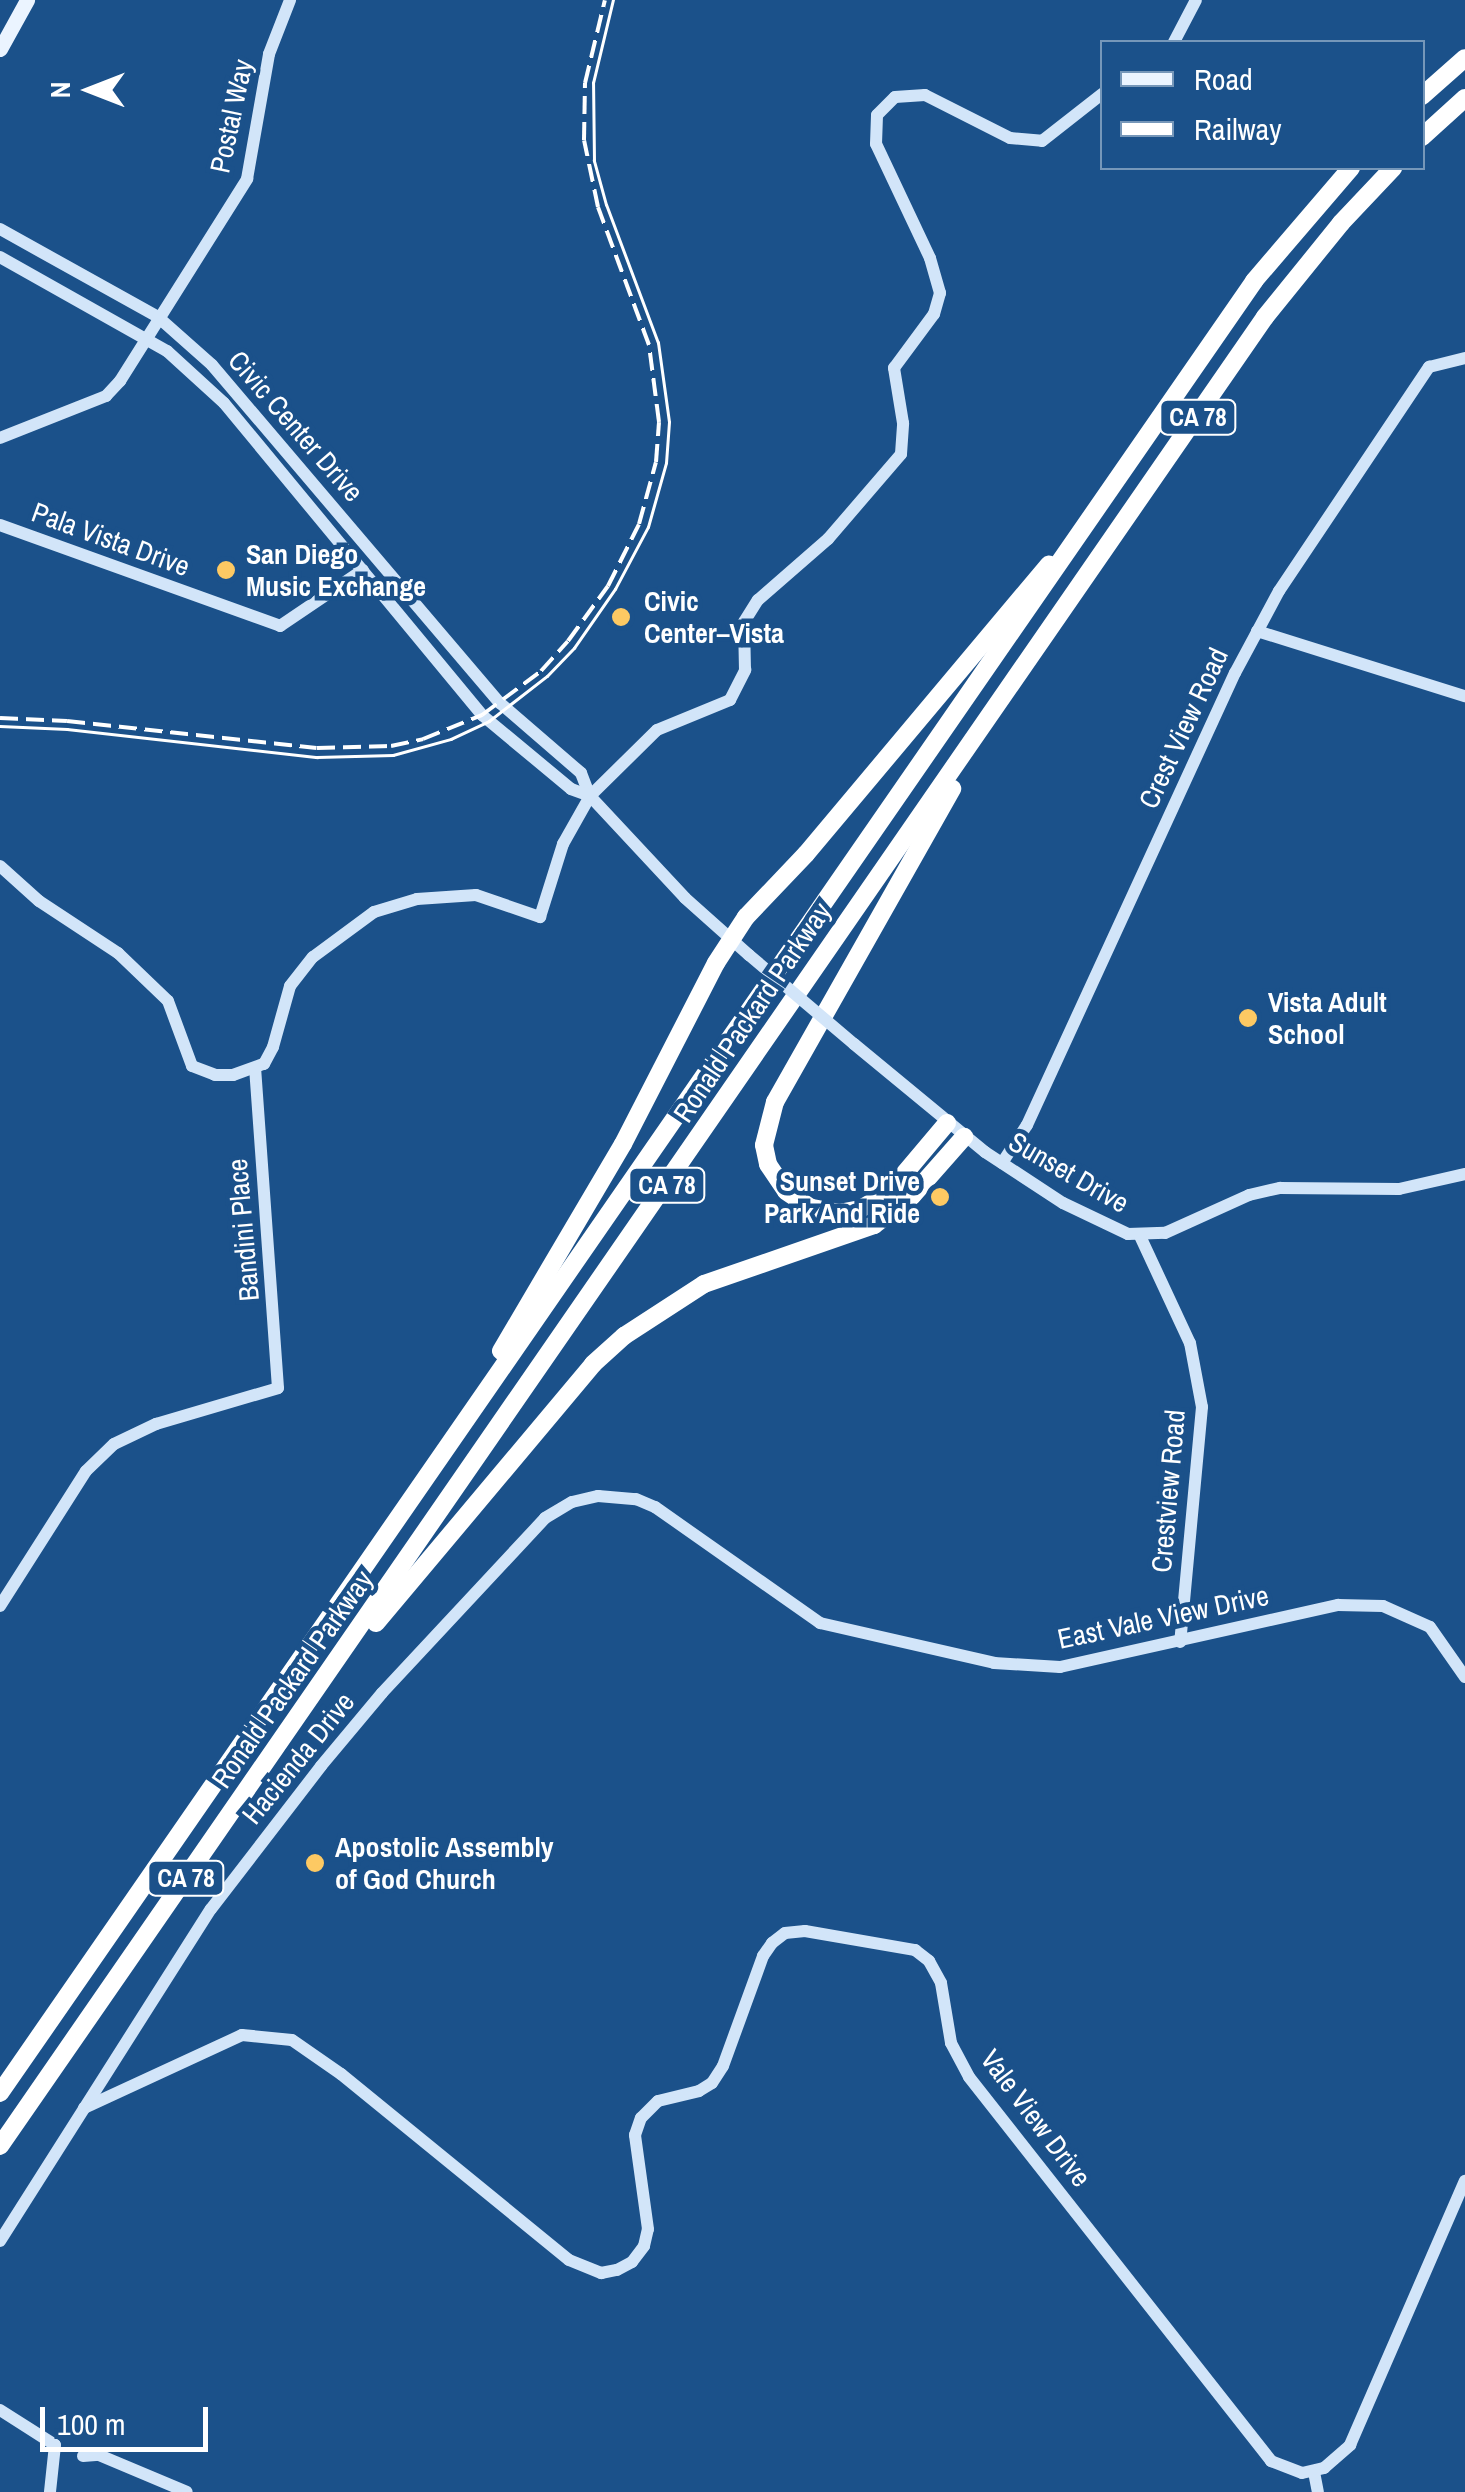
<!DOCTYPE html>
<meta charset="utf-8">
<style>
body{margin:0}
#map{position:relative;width:1465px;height:2492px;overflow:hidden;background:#1b518a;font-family:"Archivo Narrow",sans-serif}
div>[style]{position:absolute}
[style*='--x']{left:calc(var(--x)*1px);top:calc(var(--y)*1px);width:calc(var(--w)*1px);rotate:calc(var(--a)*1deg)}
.secondary>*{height:12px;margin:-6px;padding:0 6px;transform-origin:6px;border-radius:6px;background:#d2e5f9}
.primary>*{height:15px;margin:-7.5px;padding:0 7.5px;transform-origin:7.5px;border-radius:7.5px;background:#ebf4ff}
.highway>*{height:18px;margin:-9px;padding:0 9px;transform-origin:9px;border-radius:9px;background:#fff}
.tram>*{height:2.5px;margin:-1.25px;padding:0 1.25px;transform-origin:1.25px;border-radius:1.25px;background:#fff}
.rail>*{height:4px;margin-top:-2px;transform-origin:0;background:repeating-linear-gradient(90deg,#fff 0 18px,transparent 0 26px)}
.secondary-bridge>*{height:12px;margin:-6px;padding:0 6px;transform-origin:6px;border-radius:6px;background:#d2e5f9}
.dots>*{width:28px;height:28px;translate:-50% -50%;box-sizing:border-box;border:5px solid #1b518a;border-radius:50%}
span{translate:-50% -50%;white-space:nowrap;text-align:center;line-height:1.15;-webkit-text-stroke:9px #1b518a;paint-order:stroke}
.shield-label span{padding:2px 8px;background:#1b518a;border:2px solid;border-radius:8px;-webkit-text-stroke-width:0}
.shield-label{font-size:25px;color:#fff;font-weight:700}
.street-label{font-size:28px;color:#fff}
.poi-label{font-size:28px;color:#fff;font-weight:700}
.left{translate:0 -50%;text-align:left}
.right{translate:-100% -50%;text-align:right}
.legend{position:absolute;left:1100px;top:40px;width:325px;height:130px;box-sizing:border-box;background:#1b518a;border:2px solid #7697b9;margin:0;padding:12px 18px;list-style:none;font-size:30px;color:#fff}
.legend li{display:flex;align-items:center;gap:20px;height:50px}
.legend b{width:50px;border:2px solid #7697b9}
.north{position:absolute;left:40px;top:40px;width:100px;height:100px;-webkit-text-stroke:8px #1b518a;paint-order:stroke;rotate:270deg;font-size:28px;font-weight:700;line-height:40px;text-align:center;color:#fff}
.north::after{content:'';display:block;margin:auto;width:35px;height:45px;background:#fff;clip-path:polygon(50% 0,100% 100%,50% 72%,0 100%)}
.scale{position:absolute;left:40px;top:2407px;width:168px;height:45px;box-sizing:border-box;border:5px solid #fff;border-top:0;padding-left:12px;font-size:30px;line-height:35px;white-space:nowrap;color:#fff;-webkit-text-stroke:8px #1b518a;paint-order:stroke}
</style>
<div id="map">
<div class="secondary">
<div style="--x:1174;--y:42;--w:47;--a:-62.4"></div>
<div style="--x:0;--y:229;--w:181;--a:29.1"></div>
<div style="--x:158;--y:317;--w:72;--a:41.6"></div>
<div style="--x:212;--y:365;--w:444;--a:49.6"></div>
<div style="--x:500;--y:703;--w:107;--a:40.8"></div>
<div style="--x:581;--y:773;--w:25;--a:69"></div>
<div style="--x:590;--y:796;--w:139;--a:47"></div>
<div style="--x:685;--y:898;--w:86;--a:41.7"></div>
<div style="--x:0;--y:257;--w:192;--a:29.4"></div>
<div style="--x:167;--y:351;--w:77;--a:42.4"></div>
<div style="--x:224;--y:403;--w:405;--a:50.4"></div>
<div style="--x:482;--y:715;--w:116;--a:39.7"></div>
<div style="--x:571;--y:789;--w:20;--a:20"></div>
<div style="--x:0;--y:438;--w:114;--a:-21.6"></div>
<div style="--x:106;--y:396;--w:21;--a:-47"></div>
<div style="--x:120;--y:381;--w:239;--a:-57.8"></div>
<div style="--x:247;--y:179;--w:127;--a:-80"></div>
<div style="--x:269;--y:54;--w:58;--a:-68.7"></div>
<div style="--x:0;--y:525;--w:298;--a:19.8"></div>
<div style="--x:280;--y:626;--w:100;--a:-34"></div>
<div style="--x:1257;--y:631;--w:218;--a:17.4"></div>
<div style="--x:0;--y:866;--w:52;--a:41.9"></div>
<div style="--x:39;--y:901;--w:95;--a:33.4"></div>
<div style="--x:118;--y:953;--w:69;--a:43.8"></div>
<div style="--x:168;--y:1001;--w:69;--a:69.7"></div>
<div style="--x:192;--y:1066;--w:25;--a:21"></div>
<div style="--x:215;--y:1075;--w:18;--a:0"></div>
<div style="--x:233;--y:1075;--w:33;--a:-20"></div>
<div style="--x:264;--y:1064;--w:19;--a:-62"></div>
<div style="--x:273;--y:1047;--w:63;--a:-74.4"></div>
<div style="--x:290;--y:986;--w:37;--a:-52"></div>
<div style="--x:313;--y:957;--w:76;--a:-36.4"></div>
<div style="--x:374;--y:912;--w:45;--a:-16.8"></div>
<div style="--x:417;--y:899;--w:59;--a:-3.9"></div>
<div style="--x:476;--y:895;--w:68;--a:19"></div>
<div style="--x:540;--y:917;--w:77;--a:-72.5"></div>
<div style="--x:563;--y:844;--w:55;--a:-60.6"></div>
<div style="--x:590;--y:796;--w:94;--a:-44.6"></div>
<div style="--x:657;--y:730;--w:79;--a:-22.3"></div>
<div style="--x:730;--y:700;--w:34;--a:-63"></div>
<div style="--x:745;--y:670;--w:48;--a:-91.2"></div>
<div style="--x:744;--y:622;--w:26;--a:-58"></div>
<div style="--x:758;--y:600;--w:93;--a:-41.1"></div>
<div style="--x:828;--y:539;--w:112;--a:-49.3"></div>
<div style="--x:901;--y:454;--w:31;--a:-86"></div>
<div style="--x:903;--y:423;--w:56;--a:-99.3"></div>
<div style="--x:894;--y:368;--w:67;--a:-53.5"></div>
<div style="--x:934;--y:314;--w:22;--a:-74"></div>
<div style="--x:940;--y:293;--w:36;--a:-106"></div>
<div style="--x:930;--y:258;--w:126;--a:-115.3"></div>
<div style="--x:876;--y:144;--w:29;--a:-88"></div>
<div style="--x:877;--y:115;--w:25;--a:-45"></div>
<div style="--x:895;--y:97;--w:30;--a:-4"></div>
<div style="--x:925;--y:95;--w:95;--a:26.8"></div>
<div style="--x:1010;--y:138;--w:32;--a:5"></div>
<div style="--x:1042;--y:141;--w:76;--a:-38.1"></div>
<div style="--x:854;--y:1044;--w:170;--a:39.5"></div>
<div style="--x:985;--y:1152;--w:93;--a:33.2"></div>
<div style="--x:1063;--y:1203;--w:72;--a:25.5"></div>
<div style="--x:1128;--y:1234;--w:37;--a:-2"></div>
<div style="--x:1165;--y:1233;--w:92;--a:-24.3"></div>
<div style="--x:1249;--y:1195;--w:32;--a:-13"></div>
<div style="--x:1280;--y:1188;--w:119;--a:0.5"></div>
<div style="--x:1399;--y:1189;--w:68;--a:-12.8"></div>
<div style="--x:1002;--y:1163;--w:45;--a:-56.7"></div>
<div style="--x:1027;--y:1125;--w:498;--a:-65.3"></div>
<div style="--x:1235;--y:673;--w:93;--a:-61.8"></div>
<div style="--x:1279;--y:591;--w:270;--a:-56.2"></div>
<div style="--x:1429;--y:367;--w:37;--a:-14"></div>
<div style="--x:1140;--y:1236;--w:118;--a:65"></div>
<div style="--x:1190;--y:1343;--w:65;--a:79.4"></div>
<div style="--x:1202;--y:1407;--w:236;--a:95.3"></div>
<div style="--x:0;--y:1606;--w:160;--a:-57.5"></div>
<div style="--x:86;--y:1471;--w:39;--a:-44"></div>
<div style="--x:114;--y:1444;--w:47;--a:-25.5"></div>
<div style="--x:156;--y:1424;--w:127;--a:-16.4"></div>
<div style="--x:278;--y:1388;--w:321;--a:-94.1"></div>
<div style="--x:84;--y:2108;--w:174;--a:-24.8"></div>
<div style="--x:242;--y:2035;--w:50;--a:5.7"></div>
<div style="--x:292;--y:2040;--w:60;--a:34.8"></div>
<div style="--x:341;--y:2074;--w:294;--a:39.2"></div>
<div style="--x:569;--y:2260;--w:35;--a:22"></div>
<div style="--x:601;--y:2273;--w:16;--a:-11"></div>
<div style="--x:617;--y:2270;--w:17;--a:-28"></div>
<div style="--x:632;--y:2262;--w:20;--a:-53"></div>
<div style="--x:644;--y:2246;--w:17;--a:-77"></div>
<div style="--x:648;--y:2229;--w:95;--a:-97.9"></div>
<div style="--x:635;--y:2135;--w:18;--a:-71"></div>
<div style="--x:641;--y:2118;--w:24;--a:-45"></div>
<div style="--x:658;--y:2101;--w:42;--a:-13.7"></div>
<div style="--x:699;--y:2091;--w:15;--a:-32"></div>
<div style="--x:712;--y:2083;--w:20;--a:-57"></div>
<div style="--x:723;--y:2066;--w:117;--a:-70"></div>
<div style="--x:763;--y:1956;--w:16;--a:-55"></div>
<div style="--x:772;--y:1943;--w:16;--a:-38"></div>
<div style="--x:785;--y:1933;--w:20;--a:-6"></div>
<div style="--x:805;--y:1931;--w:112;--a:9.8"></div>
<div style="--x:915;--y:1950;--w:18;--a:38"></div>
<div style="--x:929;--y:1961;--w:25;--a:61"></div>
<div style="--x:941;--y:1983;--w:61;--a:80.5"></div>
<div style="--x:951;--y:2043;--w:38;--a:62"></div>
<div style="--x:969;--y:2077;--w:489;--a:51.8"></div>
<div style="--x:1271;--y:2461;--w:33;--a:21"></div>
<div style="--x:1302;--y:2473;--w:23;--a:-13"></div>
<div style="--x:1324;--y:2468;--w:35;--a:-41"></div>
<div style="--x:1350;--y:2445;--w:288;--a:-66.5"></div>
<div style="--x:0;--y:2241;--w:393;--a:-57.6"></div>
<div style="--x:211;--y:1909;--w:180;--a:-52.4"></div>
<div style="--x:321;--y:1766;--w:95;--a:-50.1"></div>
<div style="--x:382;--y:1693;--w:239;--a:-47"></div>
<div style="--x:545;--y:1518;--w:31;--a:-31"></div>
<div style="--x:572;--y:1502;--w:27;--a:-13"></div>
<div style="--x:598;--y:1496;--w:38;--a:5"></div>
<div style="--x:636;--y:1499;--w:21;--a:23"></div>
<div style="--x:655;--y:1507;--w:202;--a:35.1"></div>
<div style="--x:820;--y:1623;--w:179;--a:12.9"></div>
<div style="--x:994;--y:1663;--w:66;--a:3.5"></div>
<div style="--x:1060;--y:1667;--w:285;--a:-12.6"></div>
<div style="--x:1338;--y:1605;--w:45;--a:1.3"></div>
<div style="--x:1383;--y:1606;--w:51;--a:24.1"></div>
<div style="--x:1430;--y:1627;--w:61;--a:55"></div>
<div style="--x:0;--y:2410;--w:65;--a:32.5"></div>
<div style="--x:55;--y:2445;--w:47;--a:96.1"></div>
<div style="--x:83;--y:2456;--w:16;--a:-4"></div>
<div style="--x:99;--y:2455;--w:95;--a:22.8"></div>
<div style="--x:1314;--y:2472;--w:20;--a:79"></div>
</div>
<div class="primary">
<div style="--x:0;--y:49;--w:56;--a:-61.1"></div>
</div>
<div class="highway">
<div style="--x:1422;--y:96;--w:57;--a:-41.5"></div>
<div style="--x:1422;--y:137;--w:58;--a:-42.2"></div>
<div style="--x:947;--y:1123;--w:92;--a:130.1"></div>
<div style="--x:888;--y:1193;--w:32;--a:150"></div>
<div style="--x:860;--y:1209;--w:20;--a:169"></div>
<div style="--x:840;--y:1213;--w:29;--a:-170"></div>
<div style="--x:811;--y:1208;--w:30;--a:-146"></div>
<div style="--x:786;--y:1191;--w:32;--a:-124"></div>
<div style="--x:768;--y:1164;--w:19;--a:-102"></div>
<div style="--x:764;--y:1145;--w:44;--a:-75.7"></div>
<div style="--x:775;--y:1102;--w:360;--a:-60.5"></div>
<div style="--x:501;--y:1351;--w:240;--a:-59.5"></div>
<div style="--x:623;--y:1144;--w:203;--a:-62.8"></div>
<div style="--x:716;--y:963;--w:55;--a:-56.9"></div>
<div style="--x:746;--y:917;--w:87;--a:-46.4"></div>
<div style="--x:806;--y:854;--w:378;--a:-50"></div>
<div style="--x:376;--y:1623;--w:338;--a:-50"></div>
<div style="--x:593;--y:1364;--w:42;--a:-42.1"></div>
<div style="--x:624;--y:1336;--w:95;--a:-33"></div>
<div style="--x:704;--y:1284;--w:180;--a:-19.1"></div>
<div style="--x:874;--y:1225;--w:48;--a:-37.3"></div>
<div style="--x:912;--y:1196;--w:79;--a:-48.6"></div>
<div style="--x:0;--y:2093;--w:2204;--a:-55.31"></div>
<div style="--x:1254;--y:281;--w:149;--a:-49.4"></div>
<div style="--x:0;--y:2146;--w:2224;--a:-55.33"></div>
<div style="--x:1265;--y:317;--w:121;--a:-51"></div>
<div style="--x:1341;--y:223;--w:76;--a:-46.6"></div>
</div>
<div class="tram">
<div style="--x:0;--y:726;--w:67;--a:2.6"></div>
<div style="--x:67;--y:729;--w:252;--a:6.4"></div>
<div style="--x:317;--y:757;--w:76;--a:-1.5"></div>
<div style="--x:393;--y:755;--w:60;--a:-15.4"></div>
<div style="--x:451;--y:739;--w:42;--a:-25.3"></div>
<div style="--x:489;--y:721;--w:73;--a:-37.8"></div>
<div style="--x:547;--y:676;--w:39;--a:-46"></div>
<div style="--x:574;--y:648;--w:72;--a:-55.2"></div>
<div style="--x:615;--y:589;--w:70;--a:-62"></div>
<div style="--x:648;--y:527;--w:66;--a:-74.3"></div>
<div style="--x:666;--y:463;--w:41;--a:-85.8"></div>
<div style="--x:669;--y:422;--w:80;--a:-97.9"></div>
<div style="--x:658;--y:343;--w:147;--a:-110.6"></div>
<div style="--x:606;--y:205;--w:46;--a:-105.3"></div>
<div style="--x:594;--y:161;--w:78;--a:-90.7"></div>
<div style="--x:593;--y:83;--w:85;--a:-76.5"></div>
</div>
<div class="rail">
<div style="--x:0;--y:718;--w:67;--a:2.6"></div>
<div style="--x:67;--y:721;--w:251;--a:6.2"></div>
<div style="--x:317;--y:748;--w:74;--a:-1.5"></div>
<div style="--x:391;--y:746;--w:33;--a:-12"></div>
<div style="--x:423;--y:739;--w:64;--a:-22.1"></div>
<div style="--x:482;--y:715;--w:74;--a:-36.7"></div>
<div style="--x:541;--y:671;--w:40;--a:-48"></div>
<div style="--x:568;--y:641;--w:68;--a:-54"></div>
<div style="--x:608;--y:586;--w:69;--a:-63.4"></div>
<div style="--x:639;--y:524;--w:64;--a:-74.7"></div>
<div style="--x:656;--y:462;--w:40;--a:-85.7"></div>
<div style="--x:659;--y:422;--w:78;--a:-97.4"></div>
<div style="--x:649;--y:345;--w:147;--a:-110.3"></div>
<div style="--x:598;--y:207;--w:68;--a:-101.8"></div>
<div style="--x:584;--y:140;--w:57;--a:-89"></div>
<div style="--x:585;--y:83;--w:85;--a:-76.5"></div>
</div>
<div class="secondary-bridge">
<div style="--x:749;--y:955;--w:138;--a:40.3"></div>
</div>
<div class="dots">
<div style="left:226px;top:570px;background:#fdc963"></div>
<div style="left:621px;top:617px;background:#fdc963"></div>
<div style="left:1248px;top:1018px;background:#fdc963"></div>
<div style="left:940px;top:1197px;background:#fdc963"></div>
<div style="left:315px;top:1863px;background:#fdc963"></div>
</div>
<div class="shield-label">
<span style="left:1198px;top:417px">CA 78</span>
<span style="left:667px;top:1185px">CA 78</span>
<span style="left:186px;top:1878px">CA 78</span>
</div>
<div class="street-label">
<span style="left:231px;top:116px;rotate:-78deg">Postal Way</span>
<span style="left:296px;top:426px;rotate:49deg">Civic Center Drive</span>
<span style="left:111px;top:539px;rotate:20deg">Pala Vista Drive</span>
<span style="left:1183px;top:728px;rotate:-65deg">Crest View Road</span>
<span style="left:752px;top:1012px;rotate:-56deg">Ronald Packard Parkway</span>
<span style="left:1069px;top:1172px;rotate:30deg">Sunset Drive</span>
<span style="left:243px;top:1230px;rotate:-95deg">Bandini Place</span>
<span style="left:1168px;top:1491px;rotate:-85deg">Crestview Road</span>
<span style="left:1163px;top:1617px;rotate:-12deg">East Vale View Drive</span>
<span style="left:292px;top:1679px;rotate:-55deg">Ronald Packard Parkway</span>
<span style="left:298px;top:1758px;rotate:-51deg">Hacienda Drive</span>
<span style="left:1036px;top:2118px;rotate:53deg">Vale View Drive</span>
</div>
<div class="poi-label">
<span class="left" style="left:246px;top:570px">San Diego<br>Music Exchange</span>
<span class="left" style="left:644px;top:617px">Civic<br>Center–Vista</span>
<span class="left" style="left:1268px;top:1018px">Vista Adult<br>School</span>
<span class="right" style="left:920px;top:1197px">Sunset Drive<br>Park And Ride</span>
<span class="left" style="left:335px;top:1863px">Apostolic Assembly<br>of God Church</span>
</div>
<ul class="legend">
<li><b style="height:12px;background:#ebf4ff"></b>Road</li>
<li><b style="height:12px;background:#fff"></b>Railway</li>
</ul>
<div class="north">N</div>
<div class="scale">100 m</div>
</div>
